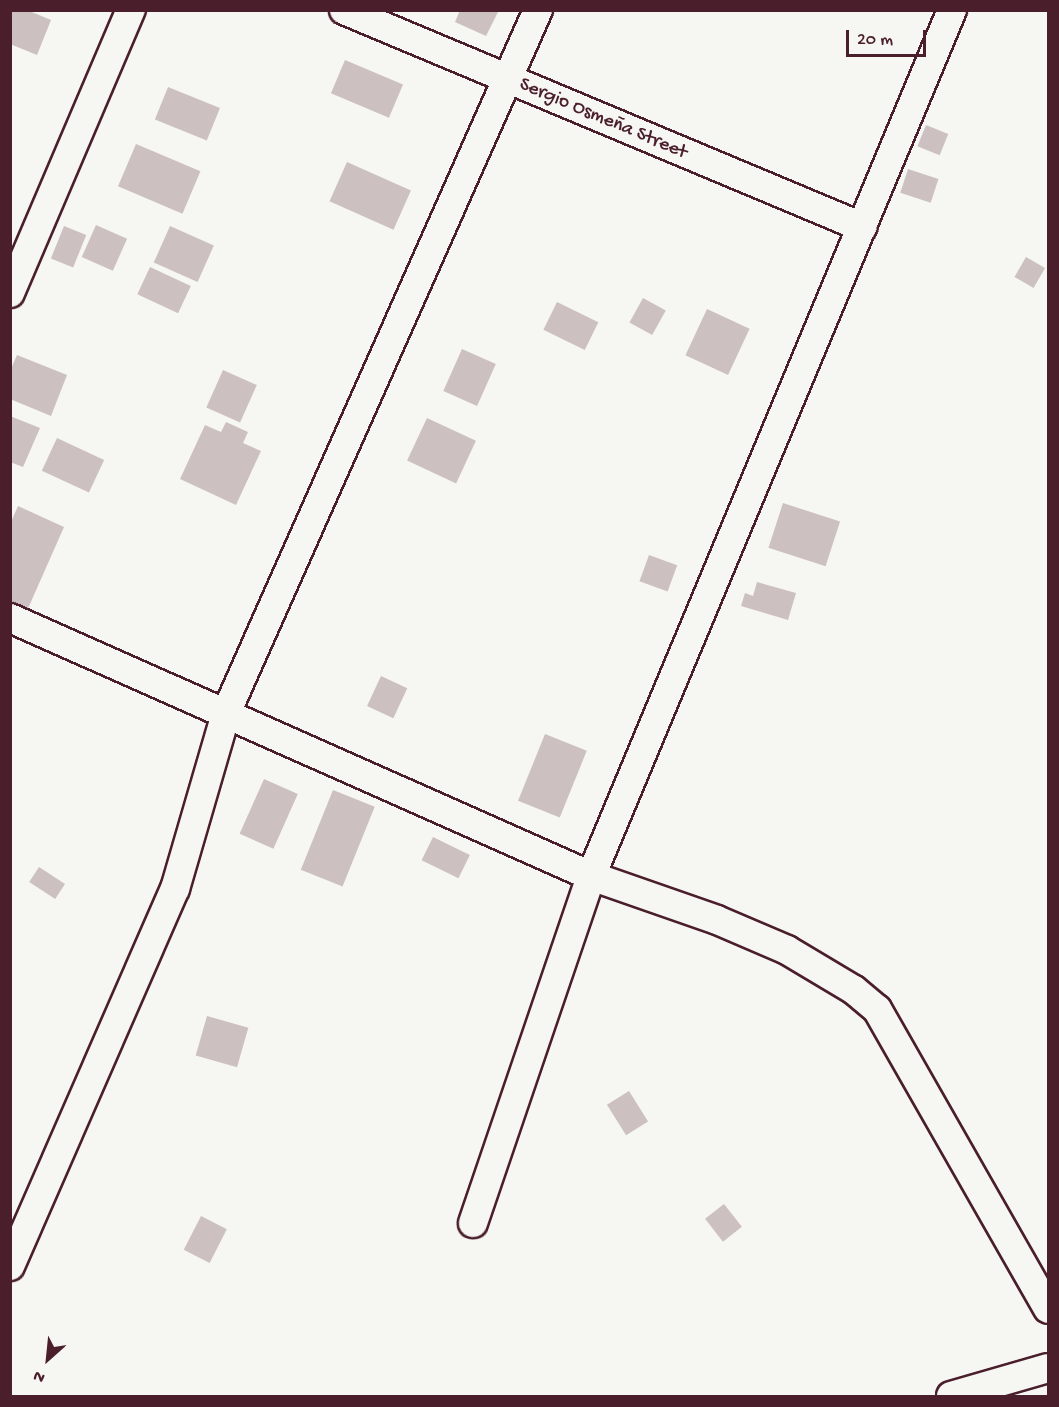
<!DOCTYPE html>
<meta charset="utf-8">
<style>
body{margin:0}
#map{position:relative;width:1059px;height:1407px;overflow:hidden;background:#f6f6f2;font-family:"Gochi Hand",sans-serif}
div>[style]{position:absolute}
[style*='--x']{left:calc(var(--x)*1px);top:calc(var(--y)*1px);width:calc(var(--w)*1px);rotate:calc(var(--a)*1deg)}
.building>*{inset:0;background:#ccc1c0;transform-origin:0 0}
.roads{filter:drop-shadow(2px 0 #4a1f2b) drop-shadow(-2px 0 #4a1f2b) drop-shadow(0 2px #4a1f2b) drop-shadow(0 -2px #4a1f2b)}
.minor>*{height:28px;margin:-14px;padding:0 14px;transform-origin:14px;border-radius:14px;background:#f6f6f2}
span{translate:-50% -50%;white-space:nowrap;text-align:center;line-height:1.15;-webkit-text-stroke:4.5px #f6f6f2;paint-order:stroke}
.street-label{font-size:20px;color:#4a1f2b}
.frame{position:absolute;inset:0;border:12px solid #4a1f2b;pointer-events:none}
.north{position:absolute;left:18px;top:1329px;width:60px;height:60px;-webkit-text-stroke:4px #f6f6f2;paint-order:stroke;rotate:207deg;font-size:16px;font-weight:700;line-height:24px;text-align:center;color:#4a1f2b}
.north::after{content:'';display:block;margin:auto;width:21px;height:27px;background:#4a1f2b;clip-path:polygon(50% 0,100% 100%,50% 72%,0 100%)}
.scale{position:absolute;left:846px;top:30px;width:80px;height:27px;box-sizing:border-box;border:3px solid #4a1f2b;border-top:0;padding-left:8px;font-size:18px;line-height:21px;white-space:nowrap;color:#4a1f2b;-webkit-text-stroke:4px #f6f6f2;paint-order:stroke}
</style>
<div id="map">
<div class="building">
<div style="clip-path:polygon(10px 10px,27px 10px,51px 20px,37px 55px,10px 44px)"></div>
<div style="clip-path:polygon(460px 10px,499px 10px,486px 36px,455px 22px)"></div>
<div style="left:345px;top:60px;width:63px;height:36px;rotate:23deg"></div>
<div style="left:168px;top:87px;width:56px;height:35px;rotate:22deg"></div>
<div style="left:926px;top:125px;width:24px;height:23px;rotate:22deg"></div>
<div style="left:136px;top:144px;width:70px;height:46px;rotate:23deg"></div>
<div style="left:347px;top:162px;width:70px;height:43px;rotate:24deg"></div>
<div style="left:908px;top:169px;width:32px;height:25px;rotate:18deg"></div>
<div style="left:96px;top:225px;width:34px;height:35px;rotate:24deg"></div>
<div style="left:64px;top:226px;width:24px;height:35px;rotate:22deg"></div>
<div style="left:170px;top:226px;width:48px;height:40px;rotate:24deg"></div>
<div style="left:1026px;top:257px;width:22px;height:23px;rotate:30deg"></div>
<div style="left:150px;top:267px;width:45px;height:30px;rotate:25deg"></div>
<div style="left:643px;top:298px;width:26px;height:28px;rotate:29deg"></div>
<div style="left:557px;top:302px;width:46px;height:31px;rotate:26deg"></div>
<div style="left:707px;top:309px;width:47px;height:51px;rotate:25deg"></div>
<div style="left:462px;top:349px;width:37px;height:46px;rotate:24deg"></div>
<div style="clip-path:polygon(17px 355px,67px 375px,51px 416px,10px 399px,10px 371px)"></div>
<div style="left:223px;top:370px;width:37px;height:41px;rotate:24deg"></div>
<div style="clip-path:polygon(10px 416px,40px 428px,23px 467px,10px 462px)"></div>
<div style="left:427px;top:418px;width:54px;height:47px;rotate:25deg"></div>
<div style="clip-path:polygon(226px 422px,248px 432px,243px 443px,261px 451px,236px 505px,180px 479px,205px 425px,221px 432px)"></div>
<div style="left:57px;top:438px;width:52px;height:36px;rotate:25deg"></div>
<div style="left:783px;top:503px;width:60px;height:47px;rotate:18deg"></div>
<div style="clip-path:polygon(18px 506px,64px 527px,26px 613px,10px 606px,10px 524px)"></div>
<div style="left:649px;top:555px;width:30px;height:28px;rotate:20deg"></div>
<div style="clip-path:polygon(757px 582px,796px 593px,788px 620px,741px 606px,745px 593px,753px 596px)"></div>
<div style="left:381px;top:676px;width:29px;height:33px;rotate:25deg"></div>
<div style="left:545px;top:734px;width:45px;height:72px;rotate:22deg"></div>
<div style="left:264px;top:779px;width:37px;height:60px;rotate:24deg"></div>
<div style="left:333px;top:790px;width:45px;height:86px;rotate:22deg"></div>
<div style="left:433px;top:837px;width:41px;height:26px;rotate:26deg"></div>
<div style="left:39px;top:867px;width:31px;height:18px;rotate:33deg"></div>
<div style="left:207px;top:1016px;width:43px;height:41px;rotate:16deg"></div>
<div style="left:629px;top:1091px;width:36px;height:26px;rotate:58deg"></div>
<div style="left:724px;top:1204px;width:29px;height:24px;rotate:52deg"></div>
<div style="left:201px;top:1216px;width:29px;height:38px;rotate:27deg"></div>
</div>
<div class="roads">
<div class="minor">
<div style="--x:344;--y:10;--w:562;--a:22.73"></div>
<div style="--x:10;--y:293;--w:308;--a:-66.9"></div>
<div style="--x:10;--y:618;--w:636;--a:23.94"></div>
<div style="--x:591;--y:876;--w:133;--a:19.2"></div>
<div style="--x:717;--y:920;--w:76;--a:23.2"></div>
<div style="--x:787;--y:950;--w:78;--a:30.8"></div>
<div style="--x:854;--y:990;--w:30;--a:40"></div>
<div style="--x:877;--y:1009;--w:345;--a:60.3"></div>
<div style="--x:473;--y:1223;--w:367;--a:-71.2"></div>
<div style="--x:591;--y:876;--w:938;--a:-67.37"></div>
<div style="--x:10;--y:1266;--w:412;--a:-66.4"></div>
<div style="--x:175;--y:889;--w:183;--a:-73.8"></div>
<div style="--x:226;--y:713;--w:769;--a:-66.07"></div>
<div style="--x:951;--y:1396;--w:101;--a:-16.1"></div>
</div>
</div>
<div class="street-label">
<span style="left:603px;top:119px;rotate:23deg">Sergio Osmeña Street</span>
</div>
<div class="frame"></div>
<div class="north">N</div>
<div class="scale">20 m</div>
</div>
